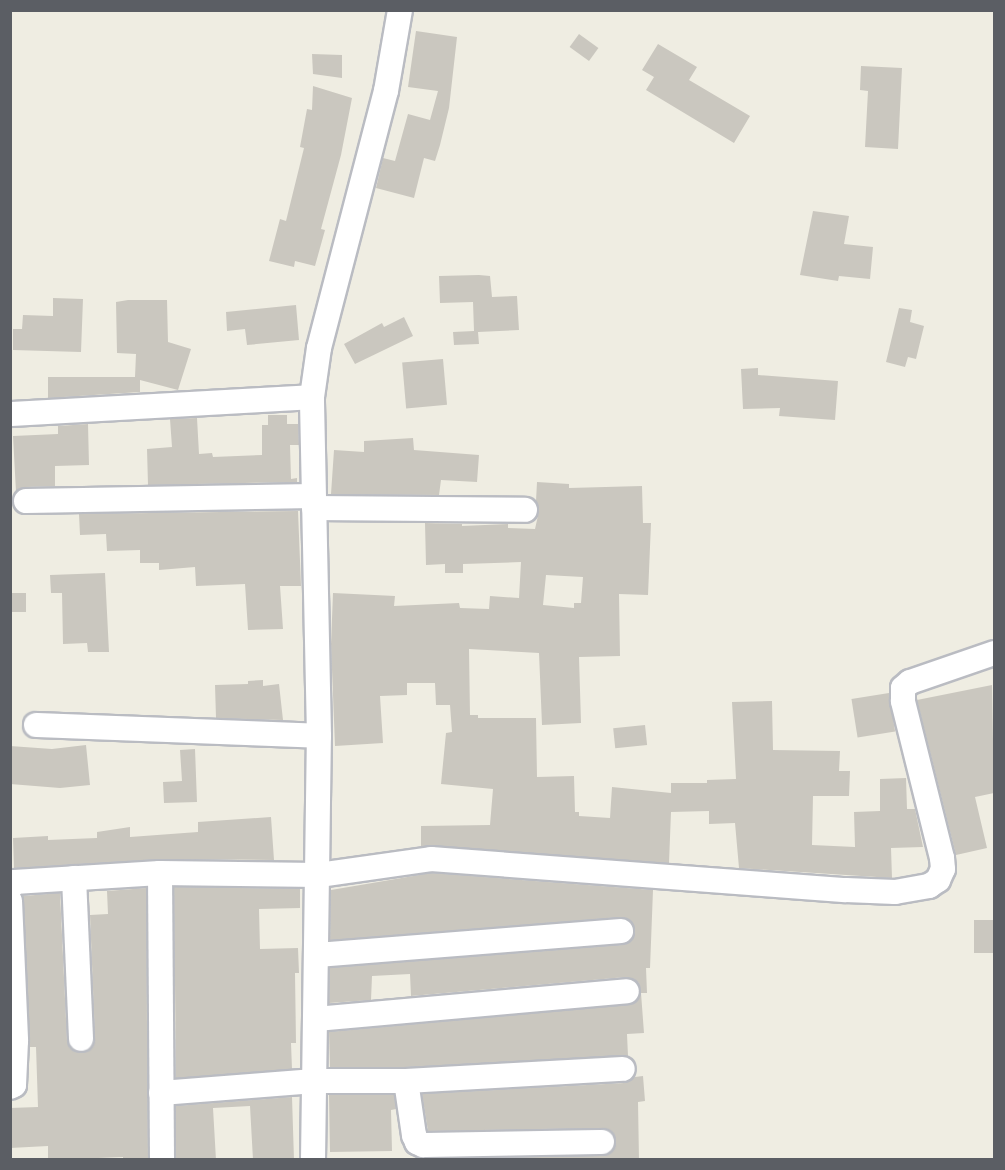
<!DOCTYPE html>
<style>
body{margin:0}
#map{position:relative;width:1005px;height:1170px;overflow:hidden;background:#efede2;font-family:Cabin,sans-serif}
div>[style]{position:absolute}
[style*='--x']{left:calc(var(--x)*1px);top:calc(var(--y)*1px);width:calc(var(--w)*1px);rotate:calc(var(--a)*1deg)}
.building>*{inset:0;background:#cac7bf;transform-origin:0 0}
.roads{filter:drop-shadow(2px 0 #babcc2) drop-shadow(-2px 0 #babcc2) drop-shadow(0 2px #babcc2) drop-shadow(0 -2px #babcc2)}
.minor>*{height:24px;margin:-12px;padding:0 12px;transform-origin:12px;border-radius:12px;background:#fff}
span{translate:-50% -50%;white-space:nowrap;text-align:center;line-height:1.15;-webkit-text-stroke:6px #fff;paint-order:stroke}
.frame{position:absolute;inset:0;border:12px solid #5b5e64;pointer-events:none}
</style>
<div id="map">
<div class="building">
<div style="clip-path:polygon(416px 31px,457px 37px,449px 108px,440px 145px,435px 161px,424px 158px,414px 198px,376px 188px,383px 158px,395px 161px,408px 114px,430px 120px,438px 91px,408px 87px)"></div>
<div style="left:579px;top:34px;width:24px;height:16px;rotate:36deg"></div>
<div style="clip-path:polygon(658px 44px,697px 67px,689px 80px,750px 116px,734px 143px,646px 90px,654px 77px,642px 70px)"></div>
<div style="clip-path:polygon(312px 54px,342px 55px,342px 78px,313px 74px)"></div>
<div style="clip-path:polygon(861px 66px,902px 68px,898px 149px,865px 147px,868px 91px,860px 90px)"></div>
<div style="clip-path:polygon(313px 86px,352px 98px,341px 155px,321px 229px,325px 230px,315px 266px,295px 261px,294px 267px,269px 261px,280px 219px,286px 221px,304px 148px,300px 147px,307px 109px,312px 110px)"></div>
<div style="clip-path:polygon(813px 211px,849px 216px,844px 244px,873px 247px,870px 279px,839px 276px,838px 281px,800px 275px)"></div>
<div style="clip-path:polygon(479px 275px,490px 276px,492px 297px,517px 296px,519px 330px,478px 332px,479px 344px,454px 345px,453px 332px,474px 331px,473px 302px,440px 303px,439px 276px)"></div>
<div style="clip-path:polygon(53px 298px,83px 299px,81px 352px,13px 350px,13px 329px,22px 329px,23px 315px,53px 316px)"></div>
<div style="clip-path:polygon(128px 300px,167px 300px,168px 342px,191px 349px,178px 390px,140px 380px,140px 392px,48px 398px,48px 377px,135px 377px,136px 354px,117px 353px,116px 302px)"></div>
<div style="clip-path:polygon(296px 305px,299px 340px,247px 345px,245px 329px,227px 331px,226px 312px)"></div>
<div style="clip-path:polygon(899px 308px,912px 310px,910px 322px,924px 326px,916px 359px,908px 357px,905px 367px,886px 362px)"></div>
<div style="clip-path:polygon(404px 317px,413px 336px,355px 364px,344px 344px,382px 323px,384px 327px)"></div>
<div style="left:443px;top:359px;width:46px;height:41px;rotate:85deg"></div>
<div style="clip-path:polygon(758px 368px,758px 375px,838px 381px,835px 420px,779px 416px,780px 408px,743px 409px,741px 369px)"></div>
<div style="clip-path:polygon(268px 415px,287px 415px,287px 424px,298px 424px,299px 445px,290px 445px,291px 479px,297px 478px,297px 482px,148px 485px,147px 449px,172px 447px,170px 419px,197px 418px,199px 454px,212px 453px,213px 457px,262px 455px,262px 425px,268px 425px)"></div>
<div style="clip-path:polygon(88px 424px,89px 465px,55px 466px,55px 486px,26px 487px,16px 492px,13px 436px,58px 434px,58px 426px)"></div>
<div style="clip-path:polygon(413px 438px,414px 450px,479px 455px,477px 482px,441px 480px,439px 495px,331px 494px,334px 450px,364px 452px,364px 441px)"></div>
<div style="clip-path:polygon(evenodd,537px 482px,569px 484px,569px 488px,642px 486px,643px 523px,651px 523px,648px 595px,619px 594px,620px 656px,579px 657px,581px 723px,542px 725px,539px 653px,469px 649px,470px 715px,478px 715px,478px 718px,536px 718px,537px 777px,574px 776px,575px 812px,579px 812px,579px 816px,610px 818px,612px 787px,671px 793px,671px 783px,707px 783px,707px 780px,736px 779px,732px 702px,772px 701px,773px 750px,840px 751px,839px 771px,850px 771px,849px 796px,813px 796px,812px 845px,855px 847px,854px 812px,880px 811px,880px 779px,906px 778px,907px 809px,915px 809px,923px 847px,891px 848px,892px 878px,739px 868px,735px 823px,709px 824px,709px 811px,671px 812px,669px 863px,421px 846px,421px 826px,490px 825px,493px 789px,441px 784px,446px 733px,452px 732px,450px 705px,436px 705px,435px 683px,407px 683px,407px 695px,380px 696px,383px 743px,335px 746px,331px 644px,333px 593px,395px 596px,394px 606px,459px 603px,460px 608px,489px 609px,490px 596px,519px 598px,521px 562px,463px 564px,463px 573px,445px 573px,445px 564px,426px 565px,425px 523px,462px 524px,462px 526px,508px 524px,508px 528px,535px 529px,539px 511px,536px 501px,537px 482px,546px 575px,583px 577px,581px 603px,574px 603px,574px 608px,543px 605px,546px 575px)"></div>
<div style="clip-path:polygon(298px 511px,301px 586px,280px 586px,283px 629px,248px 630px,245px 584px,196px 586px,195px 567px,159px 570px,159px 563px,140px 563px,140px 550px,107px 551px,106px 534px,80px 535px,79px 514px)"></div>
<div style="clip-path:polygon(105px 573px,109px 652px,88px 652px,87px 643px,63px 644px,62px 593px,51px 593px,50px 575px)"></div>
<div style="left:10px;top:593px;width:16px;height:19px"></div>
<div style="clip-path:polygon(263px 680px,263px 686px,279px 684px,283px 720px,216px 718px,215px 685px,248px 684px,248px 681px)"></div>
<div style="clip-path:polygon(992px 685px,994px 793px,975px 797px,987px 848px,956px 855px,917px 700px)"></div>
<div style="left:889px;top:693px;width:39px;height:38px;rotate:81deg"></div>
<div style="left:645px;top:725px;width:20px;height:32px;rotate:84deg"></div>
<div style="clip-path:polygon(86px 745px,90px 785px,60px 788px,10px 784px,10px 746px,52px 749px)"></div>
<div style="clip-path:polygon(195px 749px,197px 802px,164px 803px,163px 782px,182px 781px,180px 750px)"></div>
<div style="clip-path:polygon(271px 817px,274px 860px,160px 859px,14px 868px,13px 838px,48px 836px,48px 840px,97px 838px,97px 832px,130px 827px,130px 837px,198px 832px,198px 822px)"></div>
<div style="clip-path:polygon(431px 873px,653px 890px,650px 968px,646px 968px,647px 993px,641px 993px,644px 1033px,627px 1034px,628px 1056px,406px 1067px,330px 1067px,329px 1032px,628px 1005px,640px 997px,639px 983px,626px 977px,411px 996px,410px 974px,372px 976px,371px 1000px,329px 1003px,330px 968px,622px 945px,634px 937px,632px 922px,620px 917px,330px 940px,331px 890px)"></div>
<div style="clip-path:polygon(174px 887px,300px 889px,300px 908px,259px 909px,260px 949px,298px 948px,299px 973px,295px 973px,296px 1043px,291px 1043px,292px 1069px,176px 1078px)"></div>
<div style="clip-path:polygon(146px 888px,148px 1160px,123px 1160px,123px 1157px,48px 1160px,48px 1146px,10px 1148px,10px 1108px,38px 1107px,36px 1047px,30px 1047px,23px 896px,60px 893px,67px 1040px,74px 1051px,82px 1053px,93px 1046px,95px 1038px,90px 915px,108px 914px,107px 891px)"></div>
<div style="left:974px;top:920px;width:20px;height:33px"></div>
<div style="clip-path:polygon(643px 1076px,645px 1101px,638px 1102px,639px 1160px,419px 1160px,609px 1154px,614px 1149px,616px 1141px,614px 1134px,602px 1128px,428px 1131px,422px 1094px,624px 1083px,635px 1077px)"></div>
<div style="clip-path:polygon(329px 1095px,394px 1095px,396px 1109px,391px 1110px,392px 1151px,330px 1152px)"></div>
<div style="clip-path:polygon(292px 1097px,294px 1160px,253px 1160px,250px 1106px,213px 1108px,216px 1160px,176px 1160px,176px 1106px)"></div>
</div>
<div class="roads">
<div class="minor">
<div style="--x:10;--y:414;--w:302;--a:-3.2"></div>
<div style="--x:26;--y:501;--w:287;--a:-1"></div>
<div style="--x:314;--y:508;--w:211;--a:0.5"></div>
<div style="--x:36;--y:725;--w:283;--a:2.2"></div>
<div style="--x:160;--y:873;--w:287;--a:89.6"></div>
<div style="--x:74;--y:878;--w:161;--a:87.5"></div>
<div style="--x:10;--y:888;--w:7;--a:-56"></div>
<div style="--x:14;--y:882;--w:146;--a:-3.5"></div>
<div style="--x:160;--y:873;--w:159;--a:0.7"></div>
<div style="--x:319;--y:875;--w:113;--a:-8.1"></div>
<div style="--x:431;--y:859;--w:416;--a:4.3"></div>
<div style="--x:846;--y:890;--w:49;--a:2.3"></div>
<div style="--x:895;--y:892;--w:35;--a:-10"></div>
<div style="--x:929;--y:886;--w:11;--a:-34"></div>
<div style="--x:938;--y:880;--w:12;--a:-66"></div>
<div style="--x:943;--y:869;--w:11;--a:-95"></div>
<div style="--x:942;--y:858;--w:162;--a:-104"></div>
<div style="--x:903;--y:701;--w:13;--a:-90"></div>
<div style="--x:903;--y:688;--w:9;--a:-41"></div>
<div style="--x:910;--y:682;--w:89;--a:-19"></div>
<div style="--x:10;--y:901;--w:140;--a:87.5"></div>
<div style="--x:16;--y:1041;--w:44;--a:92.6"></div>
<div style="--x:14;--y:1085;--w:4;--a:153"></div>
<div style="--x:317;--y:955;--w:305;--a:-4.5"></div>
<div style="--x:316;--y:1019;--w:312;--a:-5.1"></div>
<div style="--x:406;--y:1081;--w:55;--a:81.6"></div>
<div style="--x:414;--y:1135;--w:8;--a:67"></div>
<div style="--x:417;--y:1142;--w:7;--a:27"></div>
<div style="--x:423;--y:1145;--w:179;--a:-1"></div>
<div style="--x:161;--y:1093;--w:154;--a:-4.5"></div>
<div style="--x:315;--y:1081;--w:91;--a:0"></div>
<div style="--x:406;--y:1081;--w:217;--a:-3.2"></div>
<div style="--x:313;--y:1160;--w:424;--a:-89.2"></div>
<div style="--x:319;--y:736;--w:339;--a:-91.2"></div>
<div style="--x:312;--y:397;--w:49;--a:-81.9"></div>
<div style="--x:319;--y:348;--w:266;--a:-75.4"></div>
<div style="--x:386;--y:91;--w:82;--a:-80.2"></div>
</div>
</div>
<div class="frame"></div>
</div>
